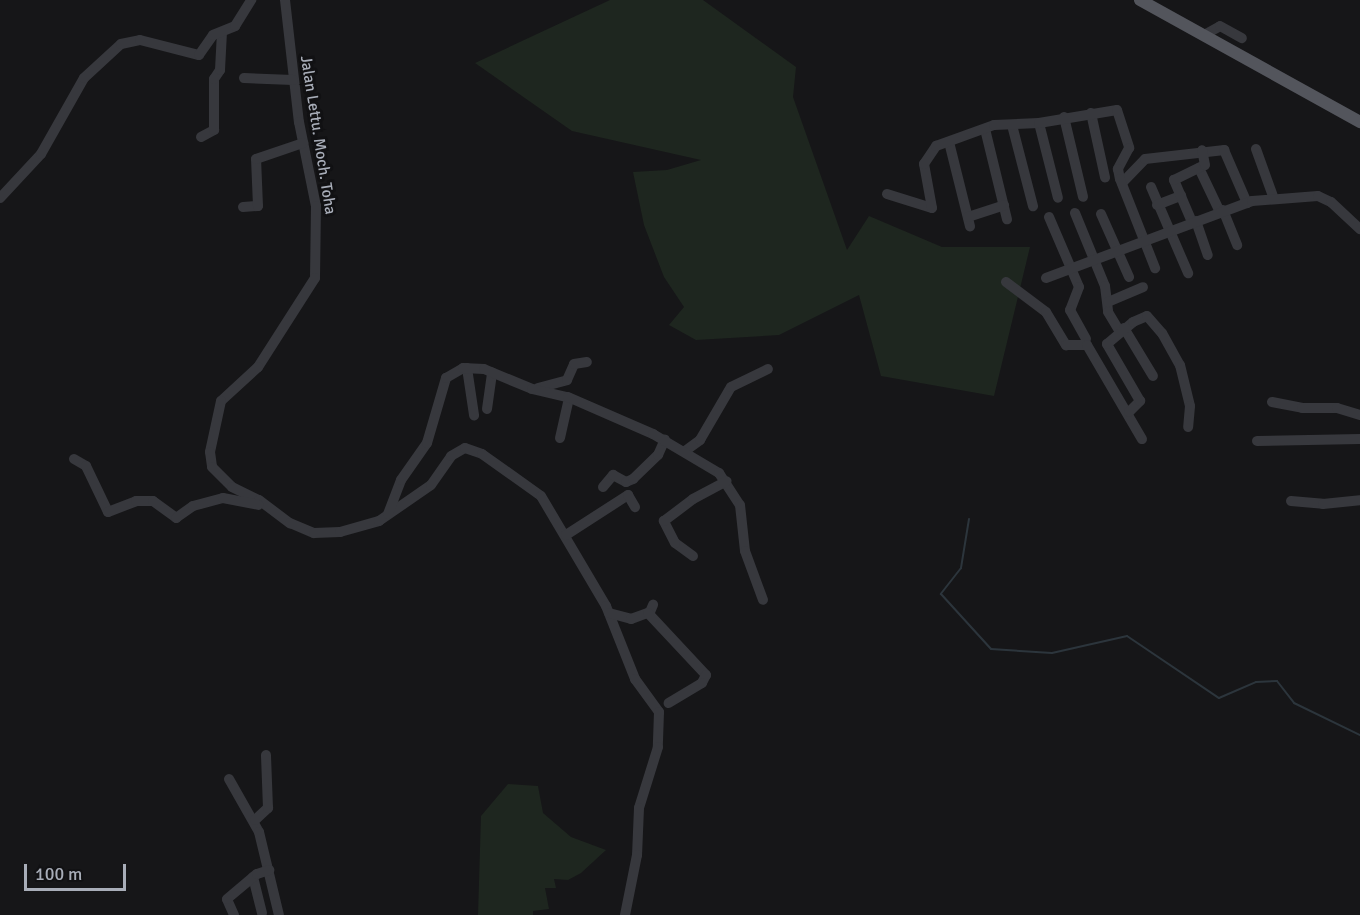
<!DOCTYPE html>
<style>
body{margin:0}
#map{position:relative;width:1360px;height:915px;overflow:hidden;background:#161618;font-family:Signika,sans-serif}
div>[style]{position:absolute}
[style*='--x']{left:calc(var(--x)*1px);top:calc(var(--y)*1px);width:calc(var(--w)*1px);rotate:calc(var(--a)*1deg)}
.green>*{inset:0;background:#1e261f}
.stream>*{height:2px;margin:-1px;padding:0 1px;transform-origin:1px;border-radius:1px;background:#2c353c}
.minor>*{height:10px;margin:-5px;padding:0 5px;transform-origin:5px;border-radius:5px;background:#37383d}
.major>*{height:12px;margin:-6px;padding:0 6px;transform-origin:6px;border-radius:6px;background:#53555c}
span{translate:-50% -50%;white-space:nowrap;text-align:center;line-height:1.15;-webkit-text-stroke:6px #111113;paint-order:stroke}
.street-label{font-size:16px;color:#a8adb8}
.scale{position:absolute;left:24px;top:864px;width:102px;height:27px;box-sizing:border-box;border:3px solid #a8adb8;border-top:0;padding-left:8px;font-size:18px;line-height:21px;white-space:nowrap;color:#a8adb8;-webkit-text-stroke:4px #111113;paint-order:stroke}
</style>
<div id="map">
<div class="green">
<div style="clip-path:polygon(610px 0,703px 0,796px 67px,793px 97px,847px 250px,869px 216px,942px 247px,1030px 247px,994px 396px,881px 376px,859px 295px,779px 335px,696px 340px,669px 325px,684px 307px,664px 277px,644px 225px,633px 172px,667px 170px,701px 160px,572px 131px,475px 63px)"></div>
<div style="clip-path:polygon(508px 784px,538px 786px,543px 813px,571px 837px,606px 850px,581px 873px,568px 880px,554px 879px,556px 888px,545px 888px,549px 909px,533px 911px,533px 915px,478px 915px,481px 816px)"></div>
</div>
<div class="stream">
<div style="--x:969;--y:519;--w:50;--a:99.3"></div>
<div style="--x:961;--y:568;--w:33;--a:128"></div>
<div style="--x:941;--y:594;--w:74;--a:47.7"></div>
<div style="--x:991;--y:649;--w:61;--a:3.8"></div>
<div style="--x:1052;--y:653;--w:77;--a:-12.8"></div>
<div style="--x:1127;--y:636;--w:111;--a:34"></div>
<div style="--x:1219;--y:698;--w:40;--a:-23.4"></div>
<div style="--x:1256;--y:682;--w:21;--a:-3"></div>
<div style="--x:1277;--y:681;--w:28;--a:52"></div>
<div style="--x:1294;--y:703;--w:73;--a:25.9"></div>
</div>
<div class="minor">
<div style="--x:285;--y:0;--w:123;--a:83.5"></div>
<div style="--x:299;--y:122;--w:86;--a:78.6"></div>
<div style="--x:316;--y:206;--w:72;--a:90.8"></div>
<div style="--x:315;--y:278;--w:106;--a:122.6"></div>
<div style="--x:258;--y:367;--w:50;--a:137.4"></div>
<div style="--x:221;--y:401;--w:52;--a:102.2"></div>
<div style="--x:210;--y:452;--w:15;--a:82"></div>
<div style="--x:212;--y:467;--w:28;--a:45"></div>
<div style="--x:232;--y:487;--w:30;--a:26"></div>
<div style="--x:259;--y:500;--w:39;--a:37"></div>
<div style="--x:290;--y:523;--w:26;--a:23"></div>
<div style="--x:314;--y:533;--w:26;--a:-2"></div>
<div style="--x:340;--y:532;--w:41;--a:-15.8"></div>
<div style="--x:379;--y:521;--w:63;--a:-34.7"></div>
<div style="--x:431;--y:485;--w:35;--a:-55"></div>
<div style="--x:451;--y:456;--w:16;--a:-30"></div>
<div style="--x:465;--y:448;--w:18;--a:19"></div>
<div style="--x:482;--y:454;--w:72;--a:35.4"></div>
<div style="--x:541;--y:496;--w:128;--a:59.4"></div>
<div style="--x:606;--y:606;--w:79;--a:68.3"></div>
<div style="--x:635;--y:679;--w:41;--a:54"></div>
<div style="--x:659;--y:712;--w:35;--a:92"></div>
<div style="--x:658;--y:747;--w:64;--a:107.3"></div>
<div style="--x:639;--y:808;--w:47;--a:92.4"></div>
<div style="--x:637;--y:855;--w:61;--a:101.3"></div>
<div style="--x:1204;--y:35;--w:18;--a:-29"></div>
<div style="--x:1220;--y:26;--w:25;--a:29"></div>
<div style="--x:244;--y:78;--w:49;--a:2.3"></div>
<div style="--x:1091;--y:113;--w:66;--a:77.7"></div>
<div style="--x:1064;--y:117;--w:82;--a:76.6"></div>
<div style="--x:1039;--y:123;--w:77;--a:75.8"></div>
<div style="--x:1012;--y:125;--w:84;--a:75.5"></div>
<div style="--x:985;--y:129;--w:93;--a:76.3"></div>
<div style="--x:201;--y:137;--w:15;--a:-28"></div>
<div style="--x:214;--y:130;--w:51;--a:-90"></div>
<div style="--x:214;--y:79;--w:11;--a:-56"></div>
<div style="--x:220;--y:70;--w:38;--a:-87"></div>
<div style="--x:949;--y:142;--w:87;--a:76"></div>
<div style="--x:1256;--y:149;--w:53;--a:70.2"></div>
<div style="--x:1199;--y:168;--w:49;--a:64.5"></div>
<div style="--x:1122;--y:183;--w:33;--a:-46"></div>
<div style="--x:1145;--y:159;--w:80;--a:-6.5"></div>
<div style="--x:1224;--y:150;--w:58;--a:66.5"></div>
<div style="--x:1151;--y:187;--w:94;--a:66.7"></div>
<div style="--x:887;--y:194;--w:47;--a:17.3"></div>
<div style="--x:932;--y:208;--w:45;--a:-100.3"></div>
<div style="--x:924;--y:164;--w:22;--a:-56"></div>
<div style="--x:936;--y:146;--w:62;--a:-19.9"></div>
<div style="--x:994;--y:125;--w:45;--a:-2.5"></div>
<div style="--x:1039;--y:123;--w:79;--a:-9.5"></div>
<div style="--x:1117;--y:110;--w:40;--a:72"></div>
<div style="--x:1129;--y:148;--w:24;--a:118"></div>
<div style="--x:1118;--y:169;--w:10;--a:79"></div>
<div style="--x:1120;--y:179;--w:96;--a:68.5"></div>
<div style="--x:0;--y:198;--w:60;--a:-47"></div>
<div style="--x:41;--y:154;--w:87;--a:-60.5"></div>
<div style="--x:84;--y:78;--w:50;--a:-42.6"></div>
<div style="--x:121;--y:44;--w:19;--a:-12"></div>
<div style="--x:140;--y:40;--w:61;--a:14.3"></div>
<div style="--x:199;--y:55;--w:24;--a:-55"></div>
<div style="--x:213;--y:35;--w:24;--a:-22"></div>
<div style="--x:235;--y:26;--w:31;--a:-58"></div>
<div style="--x:1157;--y:205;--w:26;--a:-21"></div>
<div style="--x:243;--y:207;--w:15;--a:-4"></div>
<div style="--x:258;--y:206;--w:47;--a:-92.4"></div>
<div style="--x:256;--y:159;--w:50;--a:-18.8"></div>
<div style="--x:1223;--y:210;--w:38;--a:68"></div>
<div style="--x:1075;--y:213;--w:79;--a:67.7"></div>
<div style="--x:1105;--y:286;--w:26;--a:83"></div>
<div style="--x:1108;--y:312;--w:23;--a:59"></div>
<div style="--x:1101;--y:214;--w:69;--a:66"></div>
<div style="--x:968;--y:217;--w:38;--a:-18"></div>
<div style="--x:1049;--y:217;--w:76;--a:66.8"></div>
<div style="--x:1079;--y:287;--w:25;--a:111"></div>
<div style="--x:1070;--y:310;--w:33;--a:61"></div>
<div style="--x:1196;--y:221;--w:36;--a:71"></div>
<div style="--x:1192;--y:222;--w:46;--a:-113.2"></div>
<div style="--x:1174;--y:180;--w:34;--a:-26"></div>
<div style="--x:1205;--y:165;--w:15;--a:-101"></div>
<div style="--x:1046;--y:278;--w:220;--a:-20.5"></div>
<div style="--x:1252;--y:201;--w:66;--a:-4.3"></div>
<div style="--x:1318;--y:196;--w:14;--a:25"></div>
<div style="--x:1331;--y:202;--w:40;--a:43"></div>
<div style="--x:1006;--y:282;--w:50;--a:36.9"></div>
<div style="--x:1046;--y:312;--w:39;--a:59"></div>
<div style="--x:1066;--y:345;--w:21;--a:0"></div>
<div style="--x:1087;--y:345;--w:109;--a:59.7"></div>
<div style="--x:1108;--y:302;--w:38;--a:-23"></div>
<div style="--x:1124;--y:328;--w:56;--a:58.9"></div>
<div style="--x:467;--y:368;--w:48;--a:81.5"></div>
<div style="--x:538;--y:388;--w:30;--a:-15"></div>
<div style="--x:567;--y:380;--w:17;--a:-66"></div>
<div style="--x:574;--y:364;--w:13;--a:-9"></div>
<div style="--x:1272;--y:402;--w:31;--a:11"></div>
<div style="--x:1302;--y:408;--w:35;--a:0"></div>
<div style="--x:1337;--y:408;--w:24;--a:17"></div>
<div style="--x:487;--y:409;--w:37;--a:-82"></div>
<div style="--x:1129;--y:412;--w:16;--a:-45"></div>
<div style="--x:1140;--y:401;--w:66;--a:-120.1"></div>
<div style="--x:1107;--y:344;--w:34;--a:-40"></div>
<div style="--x:1133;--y:322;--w:15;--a:-23"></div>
<div style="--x:1147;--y:316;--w:23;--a:49"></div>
<div style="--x:1162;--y:333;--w:37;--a:61"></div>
<div style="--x:1180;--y:365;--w:42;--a:76.3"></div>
<div style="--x:1190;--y:406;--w:21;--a:95"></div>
<div style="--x:560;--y:438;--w:41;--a:-77.3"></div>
<div style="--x:1257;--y:441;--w:103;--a:-1.1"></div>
<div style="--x:685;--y:451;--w:19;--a:-36"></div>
<div style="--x:700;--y:440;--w:61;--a:-59.7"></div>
<div style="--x:731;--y:387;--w:41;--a:-25.9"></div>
<div style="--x:74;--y:459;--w:14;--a:30"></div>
<div style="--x:86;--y:466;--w:51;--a:64.4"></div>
<div style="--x:108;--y:512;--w:30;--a:-21"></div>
<div style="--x:136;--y:501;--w:17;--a:0"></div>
<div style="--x:153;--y:501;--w:29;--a:36"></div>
<div style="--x:176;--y:518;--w:21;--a:-35"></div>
<div style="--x:193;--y:506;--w:31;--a:-15"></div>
<div style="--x:223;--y:498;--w:36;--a:11"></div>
<div style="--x:603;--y:487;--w:16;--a:-50"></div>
<div style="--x:613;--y:475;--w:15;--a:28"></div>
<div style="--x:626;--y:482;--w:8;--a:-23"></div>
<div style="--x:633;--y:479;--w:35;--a:-44"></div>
<div style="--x:658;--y:455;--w:17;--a:-66"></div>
<div style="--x:1291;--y:501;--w:32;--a:5"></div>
<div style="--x:1323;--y:504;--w:37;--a:-6"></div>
<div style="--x:388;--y:514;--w:36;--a:-69"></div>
<div style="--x:401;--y:480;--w:45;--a:-54.9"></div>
<div style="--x:427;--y:443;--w:68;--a:-73.7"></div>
<div style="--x:446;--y:378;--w:20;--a:-30"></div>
<div style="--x:463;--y:368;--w:21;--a:3"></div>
<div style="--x:484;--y:369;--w:52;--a:22.6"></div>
<div style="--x:532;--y:389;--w:37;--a:13"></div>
<div style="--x:568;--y:397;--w:93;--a:23.5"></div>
<div style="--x:653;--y:434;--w:77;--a:30.6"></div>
<div style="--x:719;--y:473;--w:38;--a:57"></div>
<div style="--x:740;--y:505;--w:46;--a:83.8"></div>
<div style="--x:745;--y:551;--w:52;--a:69.8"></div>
<div style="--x:566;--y:535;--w:74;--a:-32.8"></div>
<div style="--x:628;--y:495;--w:14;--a:60"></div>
<div style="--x:693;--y:556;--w:22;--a:-144"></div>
<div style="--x:675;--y:543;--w:25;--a:-117"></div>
<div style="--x:664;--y:521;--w:36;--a:-37"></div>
<div style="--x:693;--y:499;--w:38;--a:-28"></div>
<div style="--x:609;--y:613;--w:23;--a:15"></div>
<div style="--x:631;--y:619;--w:20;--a:-20"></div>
<div style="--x:650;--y:612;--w:8;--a:-67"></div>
<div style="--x:648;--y:613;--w:85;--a:46.9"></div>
<div style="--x:706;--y:675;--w:9;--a:117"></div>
<div style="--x:702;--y:683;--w:39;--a:149"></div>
<div style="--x:229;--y:779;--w:61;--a:60.5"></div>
<div style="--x:259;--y:832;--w:85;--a:76.5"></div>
<div style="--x:255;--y:820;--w:18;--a:-43"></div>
<div style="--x:268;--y:808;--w:53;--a:-92.2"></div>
<div style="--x:253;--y:877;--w:37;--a:76"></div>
<div style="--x:234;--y:915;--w:17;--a:-114"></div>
<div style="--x:227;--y:899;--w:39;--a:-40"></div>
<div style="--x:257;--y:874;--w:13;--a:-18"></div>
</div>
<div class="major">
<div style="--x:1140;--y:0;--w:252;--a:29"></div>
</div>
<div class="street-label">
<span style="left:318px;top:135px;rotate:81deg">Jalan Lettu. Moch. Toha</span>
</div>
<div class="scale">100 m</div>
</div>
